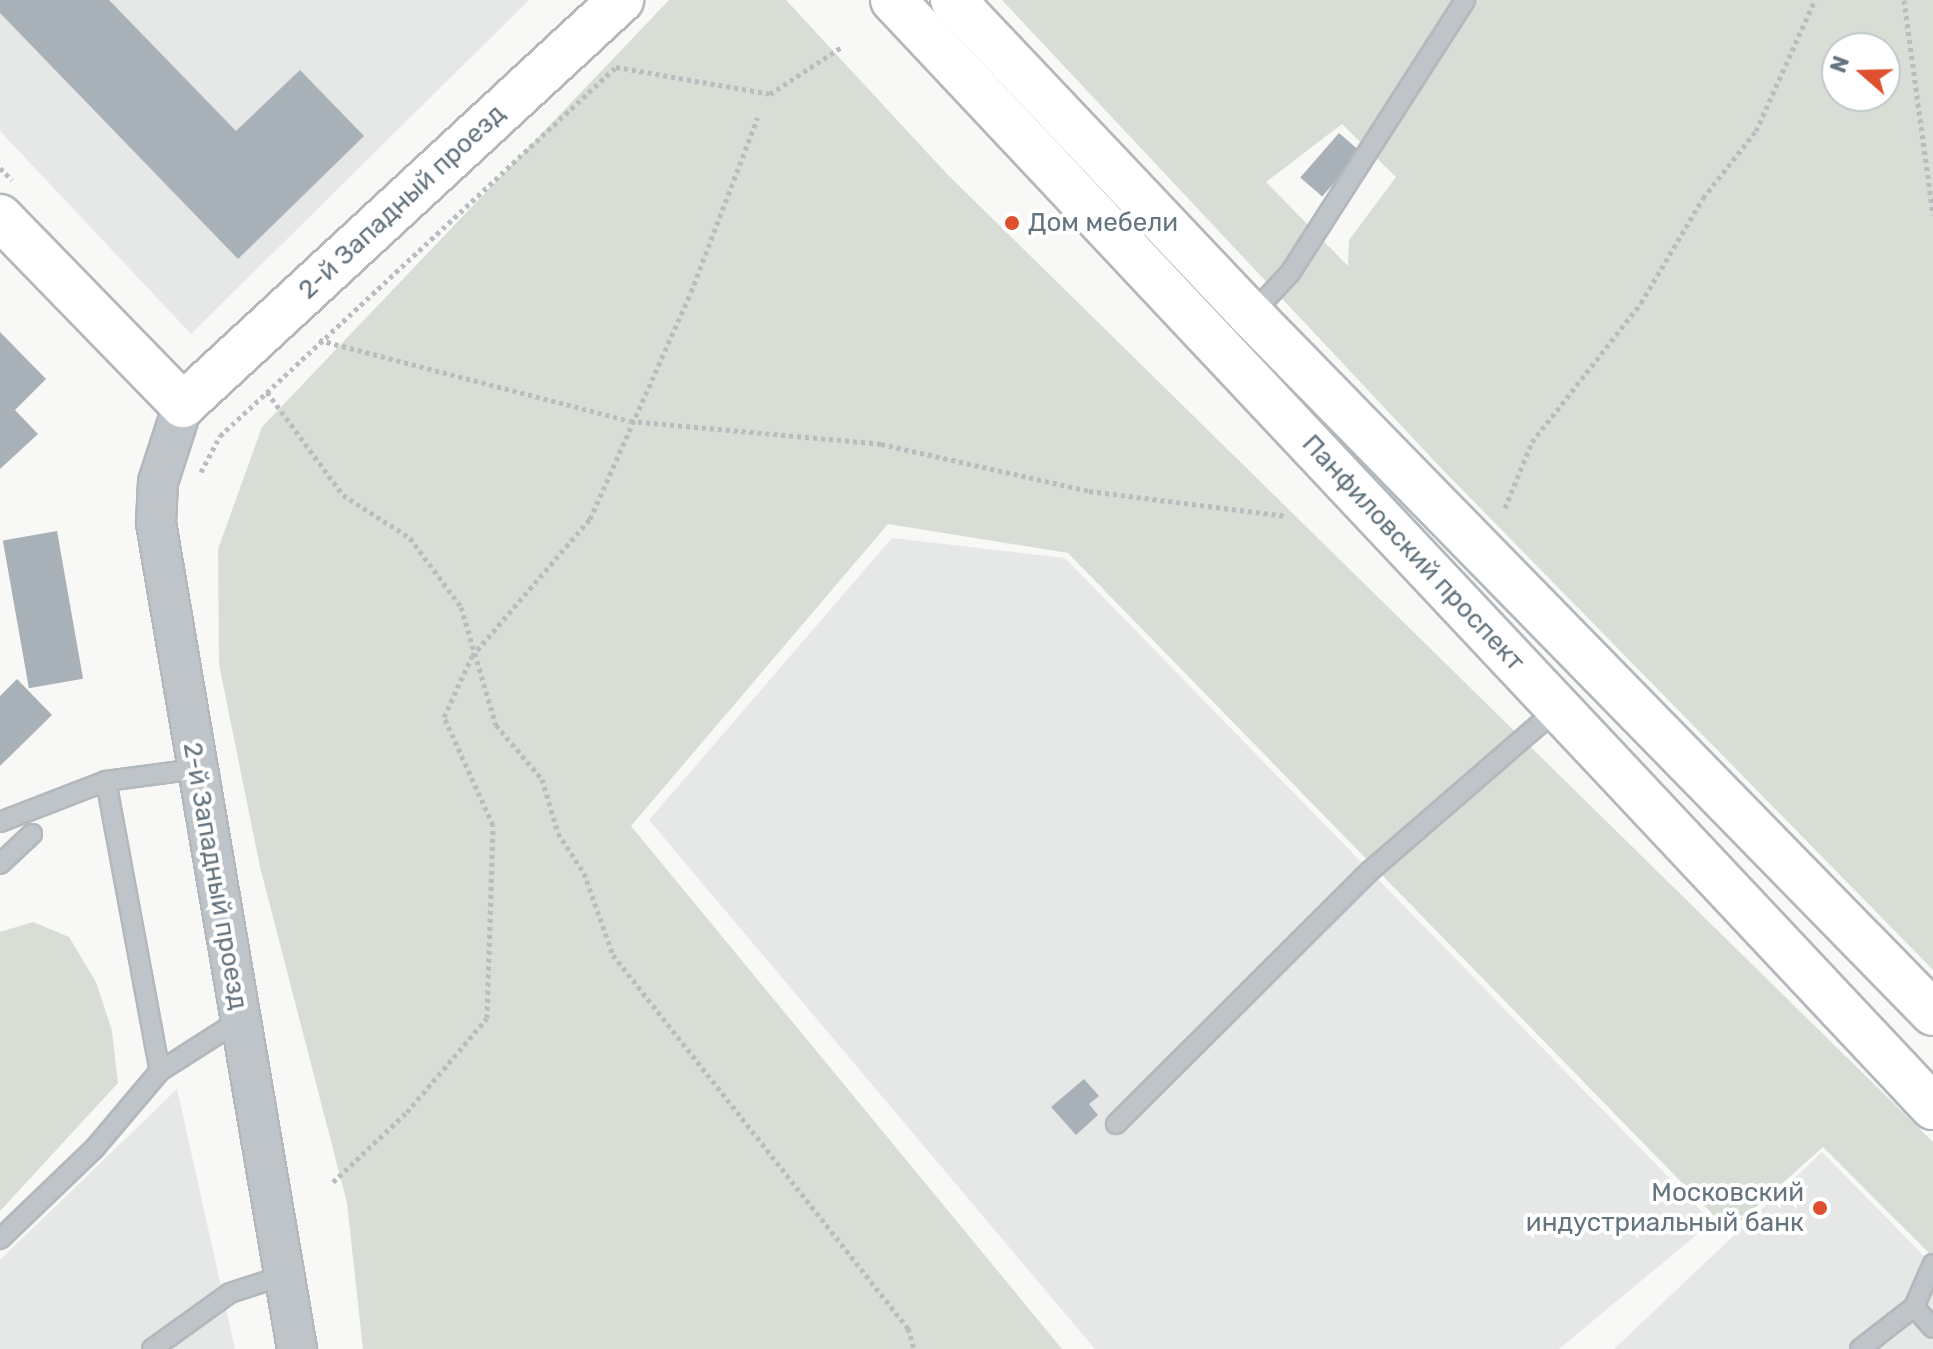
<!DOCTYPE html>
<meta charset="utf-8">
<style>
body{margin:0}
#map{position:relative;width:1933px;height:1349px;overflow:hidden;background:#f8f8f6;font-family:Rubik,sans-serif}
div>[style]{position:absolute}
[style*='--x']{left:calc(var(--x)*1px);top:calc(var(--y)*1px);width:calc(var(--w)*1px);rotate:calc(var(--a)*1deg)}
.built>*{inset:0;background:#e6e7e7}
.green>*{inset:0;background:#d8ddd5}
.building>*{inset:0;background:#a8b1b7;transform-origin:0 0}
.path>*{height:5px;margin-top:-2.5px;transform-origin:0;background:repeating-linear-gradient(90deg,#babdc0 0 4px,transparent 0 8px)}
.roads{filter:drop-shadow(2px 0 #b2b8bc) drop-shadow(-2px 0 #b2b8bc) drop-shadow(0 2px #b2b8bc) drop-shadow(0 -2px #b2b8bc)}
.lane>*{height:18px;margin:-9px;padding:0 9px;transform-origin:9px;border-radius:9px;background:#bfc4c8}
.street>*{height:38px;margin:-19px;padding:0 19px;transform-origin:19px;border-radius:19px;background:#bfc4c8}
.secondary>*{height:44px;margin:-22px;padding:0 22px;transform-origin:22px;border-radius:22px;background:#fff}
.primary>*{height:44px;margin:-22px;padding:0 22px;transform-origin:22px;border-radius:22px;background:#fff}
.dots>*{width:22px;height:22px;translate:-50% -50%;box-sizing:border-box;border:4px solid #fff;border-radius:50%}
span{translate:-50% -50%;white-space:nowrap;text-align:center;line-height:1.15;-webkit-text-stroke:8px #fff;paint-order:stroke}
.street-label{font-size:26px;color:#647580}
.poi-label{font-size:26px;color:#647580}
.left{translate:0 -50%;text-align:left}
.right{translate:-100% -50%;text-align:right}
.north{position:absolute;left:1821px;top:32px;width:80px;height:80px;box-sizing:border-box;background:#fff;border:2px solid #c1c8cc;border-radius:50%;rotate:290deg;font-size:22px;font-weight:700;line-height:32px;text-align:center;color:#647580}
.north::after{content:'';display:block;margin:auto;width:28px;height:36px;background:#df502f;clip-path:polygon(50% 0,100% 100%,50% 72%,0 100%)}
</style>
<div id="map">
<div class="built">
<div style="clip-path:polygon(0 0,529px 0,191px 334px,0 131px)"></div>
<div style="clip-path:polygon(892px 538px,1065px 558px,1712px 1222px,1559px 1349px,1095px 1349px,649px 820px)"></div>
<div style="clip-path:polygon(177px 1089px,235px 1349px,0 1349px,0 1260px)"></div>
<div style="clip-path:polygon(1822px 1152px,1933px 1265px,1933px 1349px,1614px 1349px)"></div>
</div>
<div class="green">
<div style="clip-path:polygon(669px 0,786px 0,947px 174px,1933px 1142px,1933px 1257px,1823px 1147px,1729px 1231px,1068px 553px,888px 524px,631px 826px,1062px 1349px,363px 1349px,347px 1203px,260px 867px,219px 664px,218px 549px,262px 427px)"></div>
<div style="clip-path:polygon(evenodd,1002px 0,1933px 0,1933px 970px,1441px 468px,1002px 0,1837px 48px,1885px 48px,1885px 96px,1837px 96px,1837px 48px,1002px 0,1342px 124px,1396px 177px,1349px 240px,1348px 266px,1266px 182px,1342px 124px)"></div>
<div style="clip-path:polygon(33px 922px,69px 937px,96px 982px,112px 1031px,118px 1083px,0 1211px,0 932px)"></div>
</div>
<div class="building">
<div style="clip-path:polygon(0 0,109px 0,236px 131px,300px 70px,364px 136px,238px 259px,0 13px)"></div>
<div style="left:1339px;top:133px;width:29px;height:59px;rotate:41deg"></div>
<div style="clip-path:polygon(0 332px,46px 379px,15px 410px,38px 434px,0 469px)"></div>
<div style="left:57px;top:531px;width:150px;height:55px;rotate:80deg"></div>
<div style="clip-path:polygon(17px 679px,52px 715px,0 766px,0 696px)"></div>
<div style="clip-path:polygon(1084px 1079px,1099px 1096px,1089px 1104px,1098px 1115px,1076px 1135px,1051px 1107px)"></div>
</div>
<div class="path">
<div style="--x:1904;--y:0;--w:217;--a:82.3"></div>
<div style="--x:0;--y:168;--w:17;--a:45"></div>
<div style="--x:319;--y:340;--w:321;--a:14.6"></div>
<div style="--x:630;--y:421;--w:252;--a:5.2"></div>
<div style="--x:881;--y:444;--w:213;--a:12.7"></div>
<div style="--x:1089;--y:491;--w:199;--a:7.2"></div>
<div style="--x:267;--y:392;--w:128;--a:53.6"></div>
<div style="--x:343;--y:495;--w:80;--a:32.7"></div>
<div style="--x:410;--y:538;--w:86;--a:53.5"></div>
<div style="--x:461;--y:607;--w:123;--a:73.5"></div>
<div style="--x:496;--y:725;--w:71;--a:49.6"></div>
<div style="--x:542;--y:779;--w:56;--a:73.5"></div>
<div style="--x:558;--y:833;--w:48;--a:57"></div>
<div style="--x:584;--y:873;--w:87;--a:70.5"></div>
<div style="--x:613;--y:955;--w:476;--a:51.7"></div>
<div style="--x:908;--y:1328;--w:22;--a:74"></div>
<div style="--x:201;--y:472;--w:41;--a:-62.2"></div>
<div style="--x:220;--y:436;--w:541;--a:-42.98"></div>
<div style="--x:616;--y:67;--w:156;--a:9.9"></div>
<div style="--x:770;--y:94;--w:87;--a:-33.3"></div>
<div style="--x:1505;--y:508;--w:71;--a:-67.8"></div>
<div style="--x:1532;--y:442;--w:177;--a:-51.9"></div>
<div style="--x:1641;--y:303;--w:122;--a:-59.4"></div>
<div style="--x:1703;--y:198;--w:85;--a:-51.7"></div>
<div style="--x:1756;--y:131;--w:144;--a:-65.8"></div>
<div style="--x:333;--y:1182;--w:102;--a:-43.4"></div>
<div style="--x:407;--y:1112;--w:123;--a:-49.6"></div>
<div style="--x:487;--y:1018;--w:193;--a:-88.2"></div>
<div style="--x:493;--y:825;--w:119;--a:-114.4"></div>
<div style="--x:444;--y:717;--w:67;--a:-65.3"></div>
<div style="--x:472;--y:656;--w:181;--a:-49.3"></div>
<div style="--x:590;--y:519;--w:248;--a:-66"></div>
<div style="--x:691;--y:292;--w:187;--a:-69.1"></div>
</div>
<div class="roads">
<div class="lane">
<div style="--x:1251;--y:315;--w:57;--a:-47.1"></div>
<div style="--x:1290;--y:273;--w:324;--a:-57.3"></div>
<div style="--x:106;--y:781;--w:295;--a:79.5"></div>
<div style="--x:0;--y:822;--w:114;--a:-21.1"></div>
<div style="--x:106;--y:781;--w:91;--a:-7.6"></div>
<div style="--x:0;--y:864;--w:44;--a:-43.2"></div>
<div style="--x:1116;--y:1124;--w:359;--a:-44.9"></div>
<div style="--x:1370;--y:871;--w:249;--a:-40.9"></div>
<div style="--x:0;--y:1239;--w:130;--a:-43.8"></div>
<div style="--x:94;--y:1149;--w:102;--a:-49.8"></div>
<div style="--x:160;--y:1071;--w:95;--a:-32.5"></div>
<div style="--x:1914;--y:1307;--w:28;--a:48"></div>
<div style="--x:152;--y:1349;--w:96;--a:-35.7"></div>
<div style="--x:230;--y:1293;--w:58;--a:-18.1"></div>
<div style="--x:1860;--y:1349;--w:68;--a:-37.9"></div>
<div style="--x:1914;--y:1307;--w:47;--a:-66.2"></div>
</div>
<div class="street">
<div style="--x:183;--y:405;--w:81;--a:108"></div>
<div style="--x:158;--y:482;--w:41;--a:92.8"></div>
<div style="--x:156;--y:523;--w:838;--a:80.31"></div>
</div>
<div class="secondary">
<div style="--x:0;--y:217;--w:262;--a:45.8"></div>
<div style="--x:183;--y:405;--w:597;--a:-42.76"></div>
</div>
<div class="primary">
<div style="--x:893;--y:0;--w:1519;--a:46.79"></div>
<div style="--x:953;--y:0;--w:434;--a:46.6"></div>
<div style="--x:1251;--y:315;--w:976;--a:45.66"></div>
</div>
</div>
<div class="dots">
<div style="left:1012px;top:223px;background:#df502f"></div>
<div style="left:1820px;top:1208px;background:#df502f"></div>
</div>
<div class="street-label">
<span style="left:402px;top:202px;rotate:-43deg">2-й Западный проезд</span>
<span style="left:1413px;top:553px;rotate:47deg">Панфиловский проспект</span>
<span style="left:215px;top:876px;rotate:80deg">2-й Западный проезд</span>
</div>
<div class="poi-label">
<span class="left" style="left:1028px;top:223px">Дом мебели</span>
<span class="right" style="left:1804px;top:1208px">Московский<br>индустриальный банк</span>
</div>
<div class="north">N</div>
</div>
